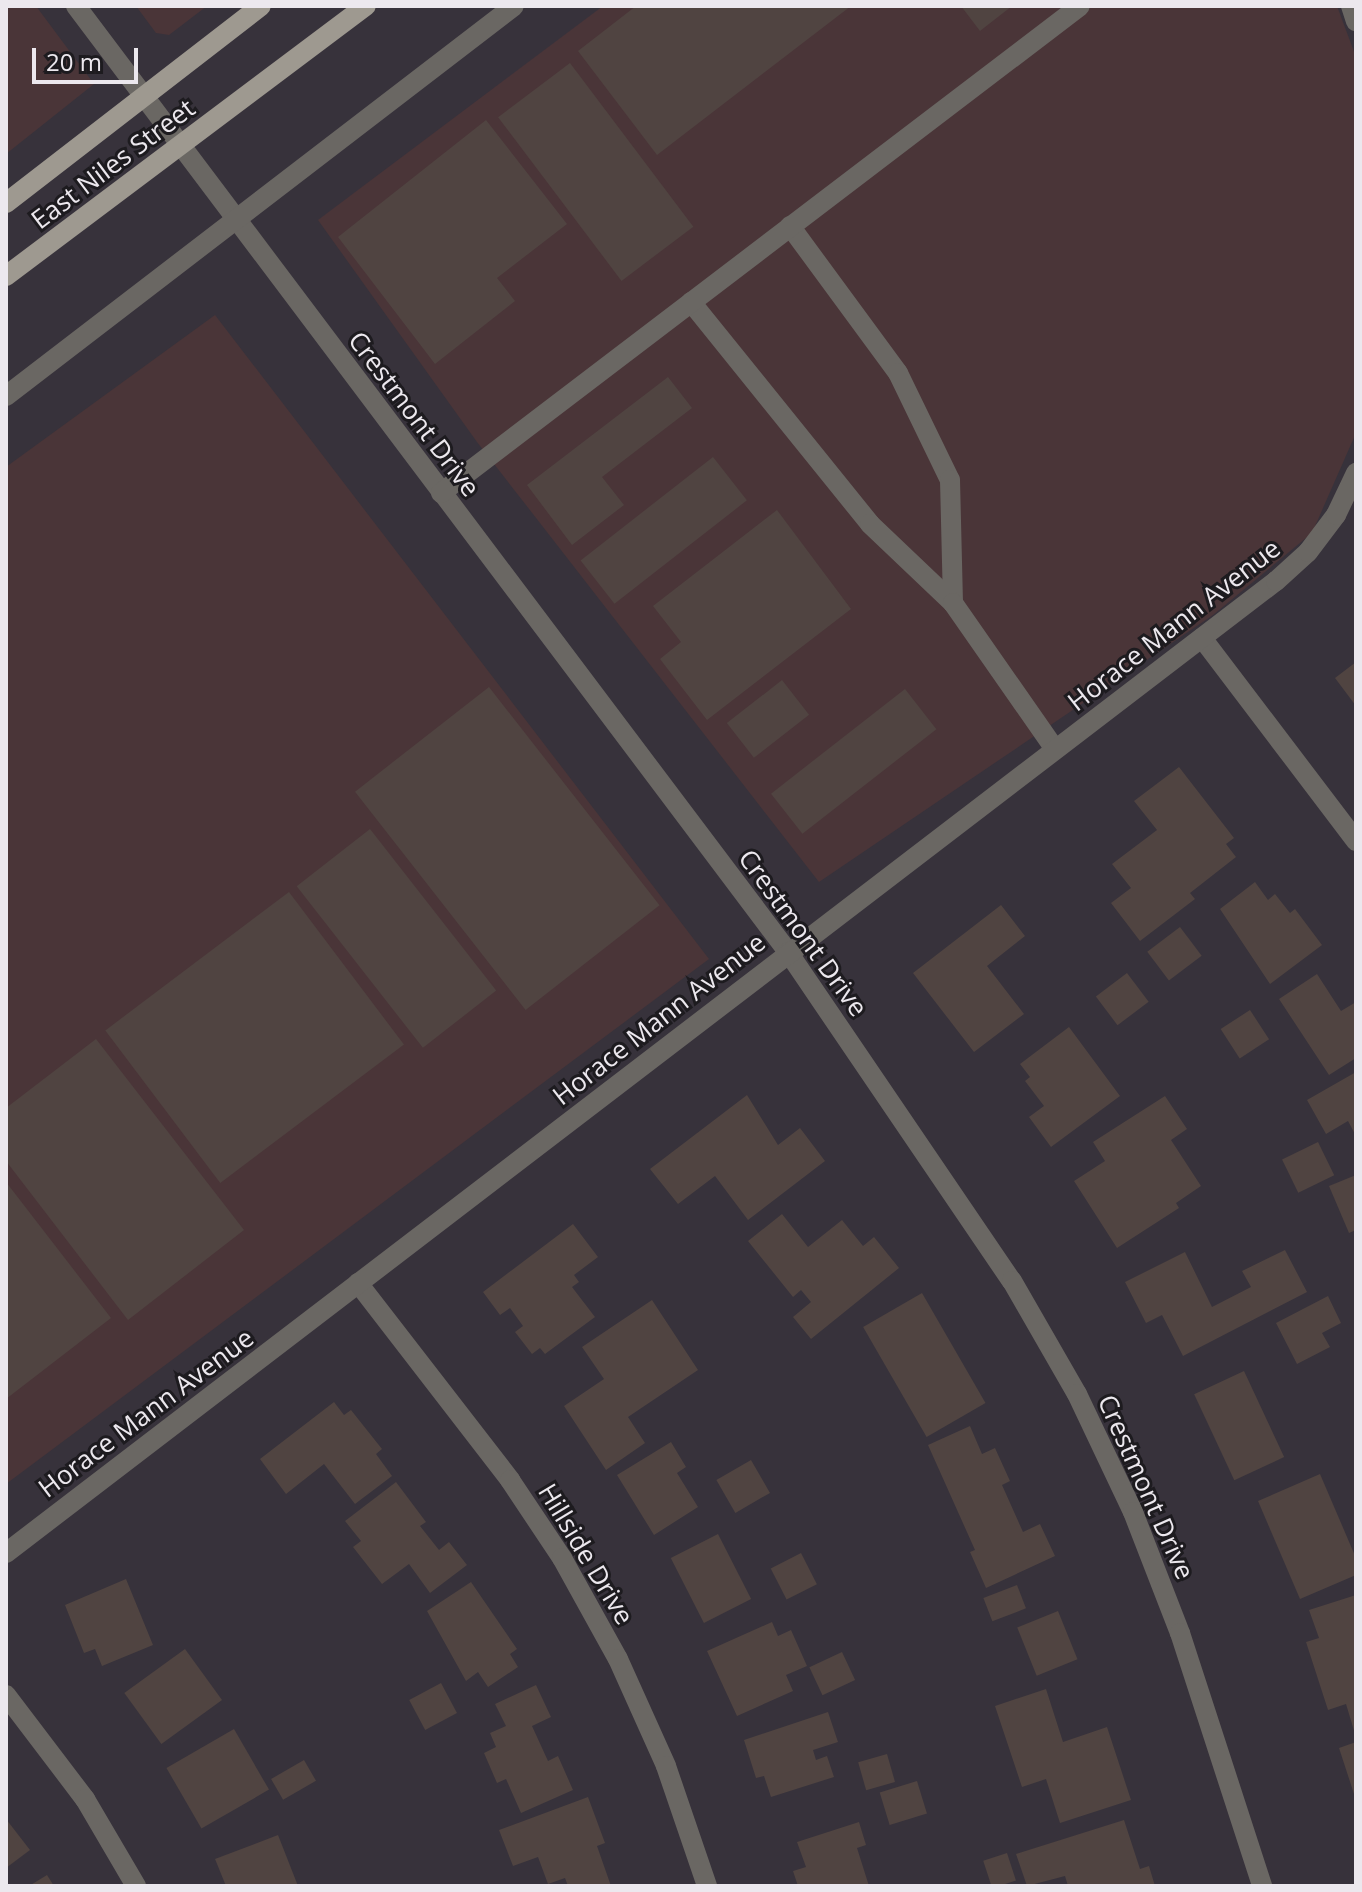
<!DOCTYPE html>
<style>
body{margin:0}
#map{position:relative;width:1362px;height:1892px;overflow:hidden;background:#37323b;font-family:"Open Sans",sans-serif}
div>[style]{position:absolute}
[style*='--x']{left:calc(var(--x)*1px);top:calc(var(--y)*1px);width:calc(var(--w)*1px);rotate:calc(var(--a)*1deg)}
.commercial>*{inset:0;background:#4a3538}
.building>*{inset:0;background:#504441;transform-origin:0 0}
.minor>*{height:20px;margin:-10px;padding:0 10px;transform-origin:10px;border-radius:10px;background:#6a6763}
.major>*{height:20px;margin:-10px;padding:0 10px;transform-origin:10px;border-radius:10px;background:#9e9990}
span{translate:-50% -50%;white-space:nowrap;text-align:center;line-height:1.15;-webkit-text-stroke:6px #1d1b1f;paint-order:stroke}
.street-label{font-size:26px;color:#ece8ee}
.frame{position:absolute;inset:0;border:8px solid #ece8ee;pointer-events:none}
.scale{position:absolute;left:32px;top:48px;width:106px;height:36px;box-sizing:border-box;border:4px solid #ece8ee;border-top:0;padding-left:10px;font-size:24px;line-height:28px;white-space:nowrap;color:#ece8ee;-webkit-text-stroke:6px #1d1b1f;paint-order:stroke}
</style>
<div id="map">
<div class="commercial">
<div style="clip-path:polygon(6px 6px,36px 6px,94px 84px,6px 154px)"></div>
<div style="clip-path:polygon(136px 6px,207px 6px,169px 35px,156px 33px)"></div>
<div style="clip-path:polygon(603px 6px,1337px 6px,1356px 57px,1356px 433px,1312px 533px,1213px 615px,819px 882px,477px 442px,318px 220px)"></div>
<div style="clip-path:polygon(215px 315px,709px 959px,6px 1484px,6px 467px)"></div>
</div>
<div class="building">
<div style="clip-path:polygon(636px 6px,851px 6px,657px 155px,578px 51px)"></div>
<div style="clip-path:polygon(961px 6px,1012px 6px,980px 31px)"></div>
<div style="left:570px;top:63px;width:205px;height:90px;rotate:53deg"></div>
<div style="clip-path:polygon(486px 120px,567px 224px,497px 278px,515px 301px,435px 364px,338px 237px)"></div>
<div style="clip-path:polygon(668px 377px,692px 408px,602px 477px,624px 505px,572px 545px,527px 485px)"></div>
<div style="left:713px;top:457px;width:55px;height:168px;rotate:52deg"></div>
<div style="clip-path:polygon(777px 510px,851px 609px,707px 720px,660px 659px,681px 642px,653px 606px)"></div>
<div style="clip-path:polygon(1356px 662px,1356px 706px,1335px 678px)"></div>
<div style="left:782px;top:680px;width:44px;height:70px;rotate:52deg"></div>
<div style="left:489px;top:687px;width:277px;height:170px;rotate:52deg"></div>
<div style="left:905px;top:689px;width:51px;height:170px;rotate:52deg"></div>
<div style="clip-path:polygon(1179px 767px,1234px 838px,1226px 844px,1236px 857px,1190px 893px,1195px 899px,1140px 941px,1111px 903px,1131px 888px,1112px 864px,1157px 830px,1134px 801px)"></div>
<div style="left:370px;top:829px;width:205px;height:93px;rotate:52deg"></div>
<div style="clip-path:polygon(1255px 882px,1268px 900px,1275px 894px,1290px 913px,1295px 909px,1322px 945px,1270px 984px,1220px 909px)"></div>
<div style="left:289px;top:892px;width:191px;height:230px;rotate:53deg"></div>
<div style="clip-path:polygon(1001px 905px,1025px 936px,987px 966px,1024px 1014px,974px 1052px,913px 973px)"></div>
<div style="left:1180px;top:927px;width:36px;height:41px;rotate:53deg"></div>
<div style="left:1127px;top:973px;width:36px;height:39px;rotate:53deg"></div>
<div style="clip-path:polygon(1317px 974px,1341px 1011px,1356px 1002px,1356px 1058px,1329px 1075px,1279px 999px)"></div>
<div style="left:1250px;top:1010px;width:35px;height:35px;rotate:57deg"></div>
<div style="clip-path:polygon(1069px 1027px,1120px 1096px,1051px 1147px,1029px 1117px,1044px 1106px,1025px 1081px,1030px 1077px,1020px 1064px)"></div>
<div style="clip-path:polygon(96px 1039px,244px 1230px,128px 1320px,6px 1161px,6px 1108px)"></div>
<div style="clip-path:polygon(1356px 1072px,1356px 1136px,1348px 1121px,1326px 1134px,1307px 1100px)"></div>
<div style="clip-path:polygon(747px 1095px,778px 1145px,800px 1128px,825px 1161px,748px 1220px,715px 1176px,678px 1204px,650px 1169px)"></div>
<div style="clip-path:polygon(1165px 1096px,1187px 1129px,1171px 1140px,1201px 1186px,1176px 1203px,1179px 1208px,1117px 1248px,1074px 1181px,1105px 1161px,1093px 1142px)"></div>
<div style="left:1318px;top:1142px;width:37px;height:40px;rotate:64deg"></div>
<div style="clip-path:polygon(1356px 1175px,1356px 1230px,1349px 1233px,1329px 1186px)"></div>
<div style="clip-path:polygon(6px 1182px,111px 1318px,6px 1399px)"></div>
<div style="clip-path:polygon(782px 1214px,808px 1247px,842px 1220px,863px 1246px,874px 1237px,899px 1268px,811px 1339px,793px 1317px,811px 1302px,801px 1290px,793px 1297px,748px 1241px)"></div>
<div style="clip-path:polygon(573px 1224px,598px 1257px,574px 1275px,579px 1282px,572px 1287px,595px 1317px,545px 1354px,540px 1348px,532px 1354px,515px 1332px,523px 1326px,510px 1308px,500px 1315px,483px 1292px)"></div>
<div style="clip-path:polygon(1285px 1250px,1307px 1292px,1183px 1356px,1162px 1315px,1146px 1323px,1125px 1282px,1185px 1252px,1212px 1307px,1251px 1287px,1242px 1271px)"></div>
<div style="left:922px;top:1293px;width:127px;height:68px;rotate:60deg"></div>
<div style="clip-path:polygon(1328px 1296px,1341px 1323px,1322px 1333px,1330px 1347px,1297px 1364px,1276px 1323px)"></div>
<div style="clip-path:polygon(652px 1300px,698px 1370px,628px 1417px,645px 1443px,606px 1470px,564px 1406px,604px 1379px,582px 1347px)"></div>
<div style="left:1244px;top:1371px;width:95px;height:55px;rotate:65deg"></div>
<div style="clip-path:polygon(334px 1402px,344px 1415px,351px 1410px,382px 1449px,376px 1454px,392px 1476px,355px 1504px,324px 1464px,286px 1494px,260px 1459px)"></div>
<div style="clip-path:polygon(970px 1426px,982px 1454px,995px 1448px,1010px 1481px,1002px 1485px,1023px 1532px,1040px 1524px,1055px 1556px,986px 1588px,970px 1552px,975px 1550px,928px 1445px)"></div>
<div style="clip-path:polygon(671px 1442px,686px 1467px,677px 1473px,698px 1507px,654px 1535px,617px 1475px)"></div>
<div style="left:751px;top:1460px;width:38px;height:40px;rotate:60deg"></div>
<div style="clip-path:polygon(1320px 1474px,1356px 1558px,1356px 1575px,1300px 1599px,1258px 1501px)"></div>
<div style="clip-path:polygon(396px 1482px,426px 1522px,420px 1526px,439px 1550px,449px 1542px,467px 1565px,430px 1593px,409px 1564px,382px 1584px,353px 1547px,361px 1541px,345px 1521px)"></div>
<div style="left:718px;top:1534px;width:73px;height:53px;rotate:63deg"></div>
<div style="left:801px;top:1553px;width:35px;height:34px;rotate:63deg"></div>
<div style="clip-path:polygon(126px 1579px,153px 1645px,102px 1666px,95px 1649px,84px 1653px,65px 1605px)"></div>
<div style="clip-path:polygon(471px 1582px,517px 1649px,510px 1654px,518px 1667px,488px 1687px,478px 1672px,466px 1681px,427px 1611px)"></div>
<div style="left:1017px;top:1585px;width:25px;height:36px;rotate:69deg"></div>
<div style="clip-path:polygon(1356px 1595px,1356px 1734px,1355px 1734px,1346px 1704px,1328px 1710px,1306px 1642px,1319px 1638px,1309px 1610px)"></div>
<div style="left:1058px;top:1611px;width:52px;height:44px;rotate:68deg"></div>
<div style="clip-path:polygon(772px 1622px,778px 1636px,791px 1630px,807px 1666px,786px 1675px,793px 1691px,737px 1716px,707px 1651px)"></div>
<div style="left:185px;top:1649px;width:63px;height:75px;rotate:54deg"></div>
<div style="left:842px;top:1652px;width:31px;height:36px;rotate:65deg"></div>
<div style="left:441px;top:1683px;width:34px;height:36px;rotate:62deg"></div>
<div style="clip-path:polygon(536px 1685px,551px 1717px,532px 1726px,548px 1761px,558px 1756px,573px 1790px,521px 1813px,506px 1779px,497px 1783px,484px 1753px,496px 1747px,490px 1733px,506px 1726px,495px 1704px)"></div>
<div style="clip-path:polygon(1046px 1689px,1063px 1742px,1107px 1727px,1131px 1800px,1060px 1823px,1046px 1779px,1022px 1787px,995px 1706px)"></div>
<div style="clip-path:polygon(828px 1712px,838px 1742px,813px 1750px,816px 1760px,827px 1756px,834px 1777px,771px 1797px,764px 1776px,756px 1778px,744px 1740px)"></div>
<div style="left:234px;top:1729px;width:70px;height:78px;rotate:60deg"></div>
<div style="clip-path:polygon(1356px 1742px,1356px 1797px,1355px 1797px,1339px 1748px)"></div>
<div style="left:887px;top:1754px;width:29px;height:30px;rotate:74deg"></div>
<div style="left:304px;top:1760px;width:24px;height:38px;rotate:60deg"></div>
<div style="left:917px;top:1781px;width:34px;height:39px;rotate:73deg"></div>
<div style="clip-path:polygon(588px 1797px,605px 1843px,597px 1846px,611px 1886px,568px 1886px,565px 1878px,548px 1884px,538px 1857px,513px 1866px,499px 1830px)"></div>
<div style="clip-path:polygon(6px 1819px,30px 1850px,6px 1868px)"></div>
<div style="clip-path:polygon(1124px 1820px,1140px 1869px,1149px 1866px,1155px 1886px,1068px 1886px,1065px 1876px,1027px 1886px,1016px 1854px)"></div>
<div style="clip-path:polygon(859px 1822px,866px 1845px,857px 1848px,869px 1886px,798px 1886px,793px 1871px,806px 1867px,797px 1842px)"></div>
<div style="clip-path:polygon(278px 1835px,298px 1886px,226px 1886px,215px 1859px)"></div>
<div style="left:1007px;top:1853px;width:29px;height:25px;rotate:72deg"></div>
<div style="clip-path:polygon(47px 1875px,54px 1886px,29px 1886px)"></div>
</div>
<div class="minor">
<div style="--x:76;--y:6;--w:1184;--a:53.03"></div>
<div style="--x:788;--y:952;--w:398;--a:55.8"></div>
<div style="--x:1012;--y:1281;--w:130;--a:60.1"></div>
<div style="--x:1077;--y:1394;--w:131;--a:64.6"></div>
<div style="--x:1133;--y:1512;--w:130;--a:68.8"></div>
<div style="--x:1180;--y:1633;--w:266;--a:72"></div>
<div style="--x:1351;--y:6;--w:16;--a:72"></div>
<div style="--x:790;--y:226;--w:182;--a:53.7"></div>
<div style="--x:898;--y:373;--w:119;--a:64.1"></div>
<div style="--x:950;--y:480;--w:123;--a:88.6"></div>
<div style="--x:691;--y:302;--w:285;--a:51.1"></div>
<div style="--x:870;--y:524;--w:115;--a:43.6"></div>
<div style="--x:953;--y:603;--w:178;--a:55.1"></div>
<div style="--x:6;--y:396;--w:640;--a:-37.51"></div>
<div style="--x:441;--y:493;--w:803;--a:-37.31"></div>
<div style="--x:1202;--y:638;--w:255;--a:52.8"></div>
<div style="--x:358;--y:1283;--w:249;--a:52.3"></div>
<div style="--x:510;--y:1480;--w:94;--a:56.3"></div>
<div style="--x:562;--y:1558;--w:115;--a:61"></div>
<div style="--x:618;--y:1659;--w:117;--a:65.8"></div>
<div style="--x:666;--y:1766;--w:127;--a:71.1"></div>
<div style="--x:6;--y:1553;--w:1599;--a:-37.43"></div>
<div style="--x:1276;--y:581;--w:43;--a:-42.2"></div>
<div style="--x:1308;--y:552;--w:46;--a:-52.9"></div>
<div style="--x:1336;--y:515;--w:47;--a:-64.5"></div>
<div style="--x:6;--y:1695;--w:131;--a:52.8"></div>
<div style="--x:85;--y:1799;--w:101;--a:59.6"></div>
</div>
<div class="major">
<div style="--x:6;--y:203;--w:322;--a:-37.7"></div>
<div style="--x:6;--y:276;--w:450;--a:-36.9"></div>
</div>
<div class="street-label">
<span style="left:113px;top:164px;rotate:-37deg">East Niles Street</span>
<span style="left:414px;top:414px;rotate:53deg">Crestmont Drive</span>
<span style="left:1174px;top:625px;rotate:-38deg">Horace Mann Avenue</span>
<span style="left:803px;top:933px;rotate:54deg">Crestmont Drive</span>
<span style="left:659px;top:1019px;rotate:-38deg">Horace Mann Avenue</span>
<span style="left:146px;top:1413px;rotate:-37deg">Horace Mann Avenue</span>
<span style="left:1146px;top:1487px;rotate:66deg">Crestmont Drive</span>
<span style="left:586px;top:1554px;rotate:59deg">Hillside Drive</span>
</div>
<div class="frame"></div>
<div class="scale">20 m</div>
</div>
